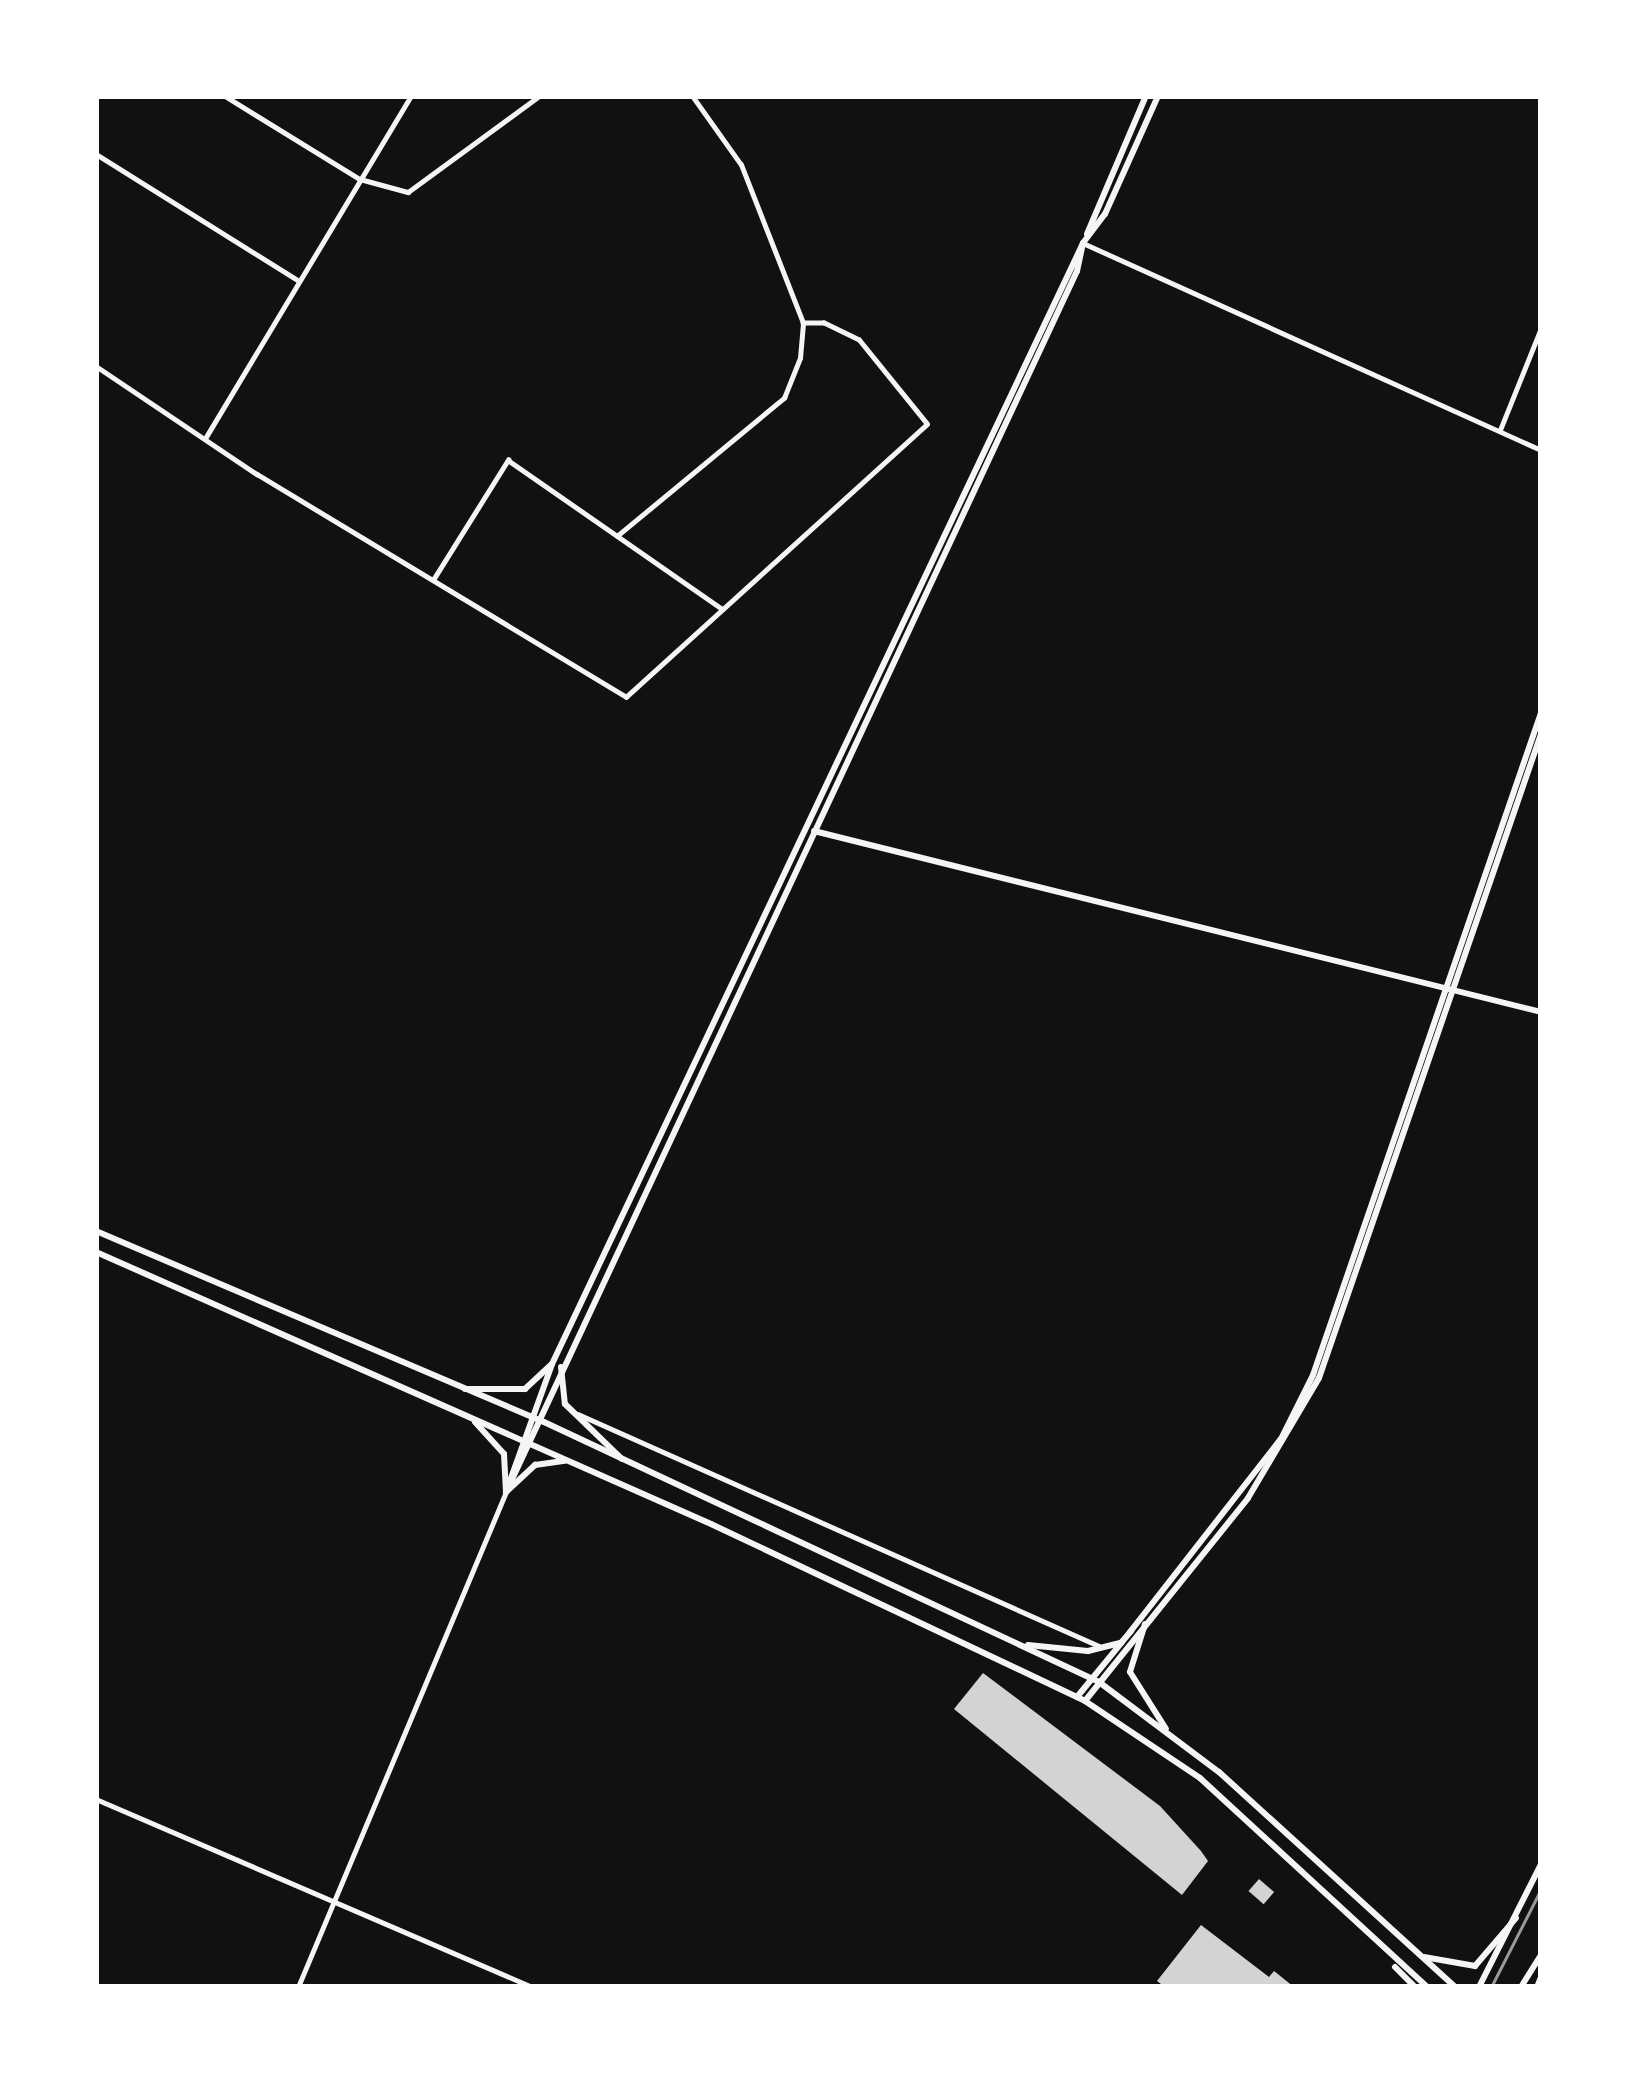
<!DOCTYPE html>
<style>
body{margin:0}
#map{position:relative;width:1637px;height:2083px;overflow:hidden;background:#111;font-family:"Noto Sans",sans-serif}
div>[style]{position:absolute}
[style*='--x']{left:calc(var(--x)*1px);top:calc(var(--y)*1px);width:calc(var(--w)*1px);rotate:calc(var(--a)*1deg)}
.building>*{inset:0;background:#d3d3d3;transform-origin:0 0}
.minor>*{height:4.5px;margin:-2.25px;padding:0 2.25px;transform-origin:2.25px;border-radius:2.25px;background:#f5f5f5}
.tertiary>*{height:4.5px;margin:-2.25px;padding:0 2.25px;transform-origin:2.25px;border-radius:2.25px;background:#f5f5f5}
.secondary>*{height:6px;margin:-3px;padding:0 3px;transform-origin:3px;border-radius:3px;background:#f5f5f5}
.primary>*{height:6px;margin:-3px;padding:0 3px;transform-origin:3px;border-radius:3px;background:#f5f5f5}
.tram>*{height:3px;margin:-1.5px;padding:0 1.5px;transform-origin:1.5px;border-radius:1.5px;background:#9a9a9a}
span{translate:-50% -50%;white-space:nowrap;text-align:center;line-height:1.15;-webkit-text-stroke:12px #fff;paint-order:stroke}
.frame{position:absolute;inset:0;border:99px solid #fff;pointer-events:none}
</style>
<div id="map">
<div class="building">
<div style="clip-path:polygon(983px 1673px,1160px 1806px,1201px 1851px,1208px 1861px,1182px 1895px,954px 1709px)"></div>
<div style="left:1259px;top:1879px;width:20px;height:16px;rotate:41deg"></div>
<div style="clip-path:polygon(1201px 1925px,1269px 1977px,1274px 1971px,1294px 1987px,1165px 1987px,1157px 1981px)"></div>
</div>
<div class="minor">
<div style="--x:225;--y:96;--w:158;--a:31.6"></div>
<div style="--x:360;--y:179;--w:50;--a:15.2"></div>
<div style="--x:408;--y:192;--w:162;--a:-36.2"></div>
<div style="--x:96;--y:154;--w:239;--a:32"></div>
<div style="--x:96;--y:366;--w:194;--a:33.9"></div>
<div style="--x:257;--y:474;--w:431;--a:31.1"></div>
<div style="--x:626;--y:697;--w:406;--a:-42.2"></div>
<div style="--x:927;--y:424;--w:108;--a:-129"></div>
<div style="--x:859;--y:340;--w:39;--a:-154"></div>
<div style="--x:824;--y:323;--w:21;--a:180"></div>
<div style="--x:1500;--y:430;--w:110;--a:-68.1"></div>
<div style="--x:206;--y:437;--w:398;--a:-59"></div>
<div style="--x:617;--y:536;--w:217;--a:-39.6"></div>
<div style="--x:784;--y:398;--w:43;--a:-68.2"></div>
<div style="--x:800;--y:358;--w:35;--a:-85"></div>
<div style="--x:803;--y:323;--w:170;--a:-111.4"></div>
<div style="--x:741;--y:165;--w:85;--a:-125.4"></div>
<div style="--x:433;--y:580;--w:142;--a:-58"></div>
<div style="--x:508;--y:460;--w:261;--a:34.8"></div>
</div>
<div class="tertiary">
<div style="--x:1083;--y:243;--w:503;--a:24.32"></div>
<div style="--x:578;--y:1414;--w:570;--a:24"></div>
<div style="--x:96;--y:1799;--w:476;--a:23.3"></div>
<div style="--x:298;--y:1987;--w:537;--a:-67.21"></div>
</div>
<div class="secondary">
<div style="--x:1087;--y:234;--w:150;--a:-66.9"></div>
<div style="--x:1083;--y:243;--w:29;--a:102"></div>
<div style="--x:1077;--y:271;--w:1348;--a:115.06"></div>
<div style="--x:506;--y:1492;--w:136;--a:-70.2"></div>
<div style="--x:552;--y:1364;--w:1240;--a:-64.65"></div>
<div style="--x:1083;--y:243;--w:36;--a:-53"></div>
<div style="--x:1105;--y:214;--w:129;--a:-65.8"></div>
<div style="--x:814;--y:831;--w:749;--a:13.98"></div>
<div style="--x:1130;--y:1632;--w:245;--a:-52"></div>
<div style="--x:1281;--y:1439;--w:72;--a:-63.4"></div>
<div style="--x:1313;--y:1375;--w:700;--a:-71"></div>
<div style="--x:1077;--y:1697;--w:71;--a:-50.7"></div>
<div style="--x:1085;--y:1701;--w:260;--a:-51.2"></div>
<div style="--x:1248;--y:1498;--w:139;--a:-59.4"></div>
<div style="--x:1319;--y:1378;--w:681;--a:-70.98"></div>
<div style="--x:1479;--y:1987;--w:138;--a:-63.2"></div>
<div style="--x:1521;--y:1987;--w:38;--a:-58"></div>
</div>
<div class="primary">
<div style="--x:96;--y:1231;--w:487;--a:23.1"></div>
<div style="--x:544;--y:1422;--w:613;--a:25.1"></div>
<div style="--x:1099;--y:1682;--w:150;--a:36.9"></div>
<div style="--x:1219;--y:1772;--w:319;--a:42.3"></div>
<div style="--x:96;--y:1252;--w:672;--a:23.86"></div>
<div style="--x:711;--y:1524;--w:414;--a:25.3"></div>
<div style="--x:1085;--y:1701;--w:138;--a:33.8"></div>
<div style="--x:1200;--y:1778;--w:309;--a:42.6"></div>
<div style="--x:561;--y:1367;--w:37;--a:84"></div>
<div style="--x:565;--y:1404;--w:79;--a:44"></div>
<div style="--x:465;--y:1389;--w:60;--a:0"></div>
<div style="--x:525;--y:1389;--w:37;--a:-43"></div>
<div style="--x:475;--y:1422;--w:43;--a:47.8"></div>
<div style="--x:504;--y:1454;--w:38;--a:87"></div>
<div style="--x:506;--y:1492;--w:40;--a:-43"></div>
<div style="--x:535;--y:1465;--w:30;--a:-8"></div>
<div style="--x:1145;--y:1624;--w:50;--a:107.4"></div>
<div style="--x:1130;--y:1672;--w:67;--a:57.7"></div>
<div style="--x:1028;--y:1645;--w:60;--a:5.7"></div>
<div style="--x:1088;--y:1651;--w:34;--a:-14"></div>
<div style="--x:1121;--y:1643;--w:16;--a:-50"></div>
<div style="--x:1424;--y:1957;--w:52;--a:10"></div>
<div style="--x:1475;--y:1966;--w:63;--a:-49.5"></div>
<div style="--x:1395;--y:1967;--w:28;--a:45"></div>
<div style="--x:1537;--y:1987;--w:11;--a:-68"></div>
</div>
<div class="tram">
<div style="--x:1491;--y:1987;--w:110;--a:-63"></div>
</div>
<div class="frame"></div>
</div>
